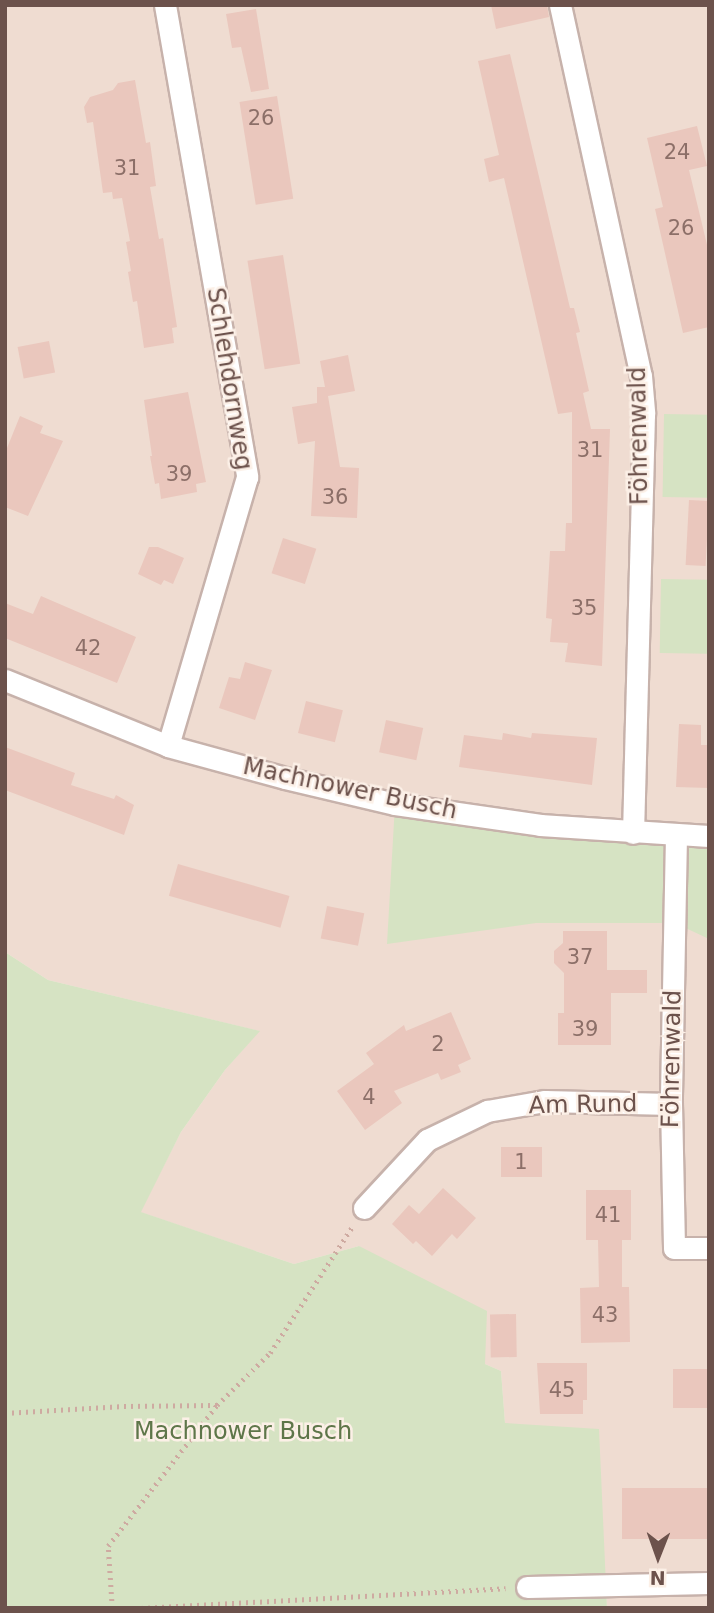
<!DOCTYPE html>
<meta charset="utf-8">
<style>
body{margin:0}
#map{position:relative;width:714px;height:1613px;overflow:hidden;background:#f8ebe2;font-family:"DejaVu Sans",sans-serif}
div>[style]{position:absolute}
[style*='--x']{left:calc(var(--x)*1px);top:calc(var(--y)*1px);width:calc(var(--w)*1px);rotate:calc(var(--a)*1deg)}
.residential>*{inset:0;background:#efdcd1}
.green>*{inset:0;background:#d6e3c3;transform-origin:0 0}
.building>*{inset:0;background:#eac7bd;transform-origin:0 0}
.path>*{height:4.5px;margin-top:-2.25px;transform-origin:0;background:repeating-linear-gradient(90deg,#ceaaa1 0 2px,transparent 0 7px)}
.roads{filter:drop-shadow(2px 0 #c7b2ab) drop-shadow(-2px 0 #c7b2ab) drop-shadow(0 2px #c7b2ab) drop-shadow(0 -2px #c7b2ab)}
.street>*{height:21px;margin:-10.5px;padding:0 10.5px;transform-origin:10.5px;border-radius:10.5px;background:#fff}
span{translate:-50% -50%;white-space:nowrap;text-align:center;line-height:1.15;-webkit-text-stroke:5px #fcf0e7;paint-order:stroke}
.number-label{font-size:21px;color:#8c6f68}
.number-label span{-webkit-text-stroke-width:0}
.street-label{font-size:24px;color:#6c524c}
.park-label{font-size:24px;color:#5e7649}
.frame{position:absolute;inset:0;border:7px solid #6c524c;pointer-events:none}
.north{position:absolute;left:623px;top:1522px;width:70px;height:70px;-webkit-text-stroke:5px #fcf0e7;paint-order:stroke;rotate:181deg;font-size:19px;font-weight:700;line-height:28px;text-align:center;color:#6c524c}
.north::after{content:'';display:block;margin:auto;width:24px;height:32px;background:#6c524c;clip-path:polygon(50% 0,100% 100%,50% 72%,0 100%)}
</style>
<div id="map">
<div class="residential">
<div style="clip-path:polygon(5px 5px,709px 5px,709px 1608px,607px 1608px,604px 1564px,505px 1423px,501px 1371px,485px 1364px,359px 1246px,294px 1264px,140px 1212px,181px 1132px,225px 1070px,259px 1031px,48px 980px,5px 952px)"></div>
</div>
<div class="green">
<div style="left:664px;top:414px;width:45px;height:83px;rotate:1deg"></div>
<div style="left:661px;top:579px;width:48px;height:74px;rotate:1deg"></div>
<div style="clip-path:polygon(395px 804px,709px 836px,709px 939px,675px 923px,536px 923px,387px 944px)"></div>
<div style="clip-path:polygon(5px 952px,48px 980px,260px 1031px,225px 1070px,181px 1132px,141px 1212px,294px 1264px,359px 1246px,487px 1311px,485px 1364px,501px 1371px,505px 1423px,599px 1429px,607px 1608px,5px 1608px)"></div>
</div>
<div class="building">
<div style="clip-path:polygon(491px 5px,547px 5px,549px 17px,496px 29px)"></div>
<div style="clip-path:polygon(256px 9px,269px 89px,251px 92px,241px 47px,232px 48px,226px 14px)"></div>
<div style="clip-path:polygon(510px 54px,570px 308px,574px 308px,580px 332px,576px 333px,589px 391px,583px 393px,591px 429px,610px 429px,602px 666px,565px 662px,568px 643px,550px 642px,552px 619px,546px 618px,550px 551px,565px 551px,566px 523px,572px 523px,572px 412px,558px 414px,504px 178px,489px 182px,484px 159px,499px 155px,478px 61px)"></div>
<div style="clip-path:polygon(135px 80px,146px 143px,150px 142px,156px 186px,150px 187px,159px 239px,163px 238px,177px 327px,172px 328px,174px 343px,144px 348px,137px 301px,133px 302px,128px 272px,131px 271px,126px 242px,130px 241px,122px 198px,113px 199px,112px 192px,103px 193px,93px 122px,87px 123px,84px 107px,90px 97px,113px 90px,118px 83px)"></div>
<div style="left:277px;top:96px;width:104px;height:38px;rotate:81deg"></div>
<div style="clip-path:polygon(697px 126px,707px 166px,689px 170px,709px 253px,709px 327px,683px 333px,655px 209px,663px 207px,647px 138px)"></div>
<div style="left:283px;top:255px;width:110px;height:36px;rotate:81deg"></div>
<div style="left:49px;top:341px;width:32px;height:32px;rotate:79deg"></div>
<div style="clip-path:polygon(348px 355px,355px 391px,328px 396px,340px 467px,359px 468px,357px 518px,311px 516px,315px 441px,298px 444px,292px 407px,317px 403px,317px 387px,325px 387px,320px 361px)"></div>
<div style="clip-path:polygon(188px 392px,206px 482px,196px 484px,197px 492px,161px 499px,159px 483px,155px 484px,150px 456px,152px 456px,144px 400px)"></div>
<div style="clip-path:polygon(20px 416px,43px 426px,40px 433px,63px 441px,28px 516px,5px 507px,5px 453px)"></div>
<div style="left:689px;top:500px;width:20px;height:65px;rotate:3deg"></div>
<div style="left:283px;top:538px;width:35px;height:37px;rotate:18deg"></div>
<div style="clip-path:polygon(149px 547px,158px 547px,184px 558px,173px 584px,164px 580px,161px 585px,138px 574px)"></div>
<div style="clip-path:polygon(41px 596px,136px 637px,117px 683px,5px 638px,5px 603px,33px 614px)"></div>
<div style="clip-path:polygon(245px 662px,272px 670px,255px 720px,219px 708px,229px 677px,240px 679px)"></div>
<div style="left:306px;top:701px;width:38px;height:33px;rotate:14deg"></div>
<div style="left:386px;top:720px;width:38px;height:33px;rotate:12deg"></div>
<div style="clip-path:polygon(679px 724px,701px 725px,701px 745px,709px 745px,709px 788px,676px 787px)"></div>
<div style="clip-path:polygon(503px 733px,531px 738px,532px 733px,597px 738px,592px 785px,459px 767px,464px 735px,502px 740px)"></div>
<div style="clip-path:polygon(5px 747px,75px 773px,71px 785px,114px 799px,116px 795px,134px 805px,124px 835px,5px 790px)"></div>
<div style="left:178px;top:864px;width:116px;height:33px;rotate:16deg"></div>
<div style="left:327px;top:906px;width:38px;height:33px;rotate:11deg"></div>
<div style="clip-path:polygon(563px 931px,607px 931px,607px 970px,647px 970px,647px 993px,611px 993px,611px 1045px,558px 1045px,558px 1013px,564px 1013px,564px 973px,554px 963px,554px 951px,563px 943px)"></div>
<div style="clip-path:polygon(451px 1012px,471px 1059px,458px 1065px,461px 1072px,441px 1080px,438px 1073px,394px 1091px,402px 1103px,365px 1130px,337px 1091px,374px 1064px,366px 1053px,404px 1025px,406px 1031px)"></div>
<div style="left:501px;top:1147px;width:41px;height:30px"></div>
<div style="clip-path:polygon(443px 1188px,476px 1218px,457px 1239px,452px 1234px,432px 1256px,416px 1241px,413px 1244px,392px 1224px,409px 1205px,419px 1214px)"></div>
<div style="clip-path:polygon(586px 1190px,631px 1190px,631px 1240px,622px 1240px,622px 1287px,629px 1287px,630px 1342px,581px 1343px,580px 1288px,599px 1287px,598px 1240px,586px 1240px)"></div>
<div style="left:516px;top:1314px;width:43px;height:26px;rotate:89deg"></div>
<div style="clip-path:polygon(537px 1363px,587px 1363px,587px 1400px,583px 1400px,583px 1414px,540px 1414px)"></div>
<div style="left:673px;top:1369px;width:36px;height:39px"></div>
<div style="left:709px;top:1488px;width:51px;height:87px;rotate:90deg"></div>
</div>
<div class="path">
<div style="--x:5;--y:1413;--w:119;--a:-3.4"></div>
<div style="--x:124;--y:1406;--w:93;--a:-0.6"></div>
<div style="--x:112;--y:1608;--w:62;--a:-93.7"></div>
<div style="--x:108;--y:1546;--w:178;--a:-52.3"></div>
<div style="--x:217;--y:1405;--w:74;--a:-44.5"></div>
<div style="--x:270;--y:1353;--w:150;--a:-56.9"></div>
<div style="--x:141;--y:1608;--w:365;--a:-3.1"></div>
</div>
<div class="roads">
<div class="street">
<div style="--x:165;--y:5;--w:479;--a:80.1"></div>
<div style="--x:247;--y:477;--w:280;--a:106.4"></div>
<div style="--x:560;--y:5;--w:380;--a:77.7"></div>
<div style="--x:641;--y:376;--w:38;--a:85"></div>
<div style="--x:644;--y:414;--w:419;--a:91.5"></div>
<div style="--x:5;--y:680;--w:176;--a:22"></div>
<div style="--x:168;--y:746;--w:121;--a:15.3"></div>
<div style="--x:285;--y:778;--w:113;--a:13.3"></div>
<div style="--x:395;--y:804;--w:147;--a:8.2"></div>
<div style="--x:540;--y:825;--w:169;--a:3.7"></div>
<div style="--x:676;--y:835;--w:269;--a:91.1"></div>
<div style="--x:671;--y:1104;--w:144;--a:88.8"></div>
<div style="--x:674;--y:1248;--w:35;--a:0"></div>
<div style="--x:364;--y:1208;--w:93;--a:-47.2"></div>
<div style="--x:427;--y:1140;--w:67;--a:-25.8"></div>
<div style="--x:487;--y:1111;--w:59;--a:-9.8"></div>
<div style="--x:545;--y:1101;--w:126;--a:1.4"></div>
<div style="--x:527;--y:1587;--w:182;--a:-1.3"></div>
</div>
</div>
<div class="number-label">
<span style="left:261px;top:118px">26</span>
<span style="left:677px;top:152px">24</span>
<span style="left:127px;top:168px">31</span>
<span style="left:681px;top:228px">26</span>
<span style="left:590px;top:450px">31</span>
<span style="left:179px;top:474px">39</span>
<span style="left:335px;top:497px">36</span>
<span style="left:584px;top:608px">35</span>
<span style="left:88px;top:648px">42</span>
<span style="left:580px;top:957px">37</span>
<span style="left:585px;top:1029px">39</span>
<span style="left:438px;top:1044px">2</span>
<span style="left:369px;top:1097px">4</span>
<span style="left:521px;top:1162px">1</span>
<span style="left:608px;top:1215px">41</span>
<span style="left:605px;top:1315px">43</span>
<span style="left:562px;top:1390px">45</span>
</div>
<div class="street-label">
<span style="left:229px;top:379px;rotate:81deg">Schlehdornweg</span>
<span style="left:639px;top:436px;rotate:-91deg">Föhrenwald</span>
<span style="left:350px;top:789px;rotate:12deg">Machnower Busch</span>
<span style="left:672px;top:1059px;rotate:-89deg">Föhrenwald</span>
<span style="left:583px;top:1105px;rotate:-1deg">Am Rund</span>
</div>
<div class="park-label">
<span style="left:243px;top:1432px">Machnower Busch</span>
</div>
<div class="frame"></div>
<div class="north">N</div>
</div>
